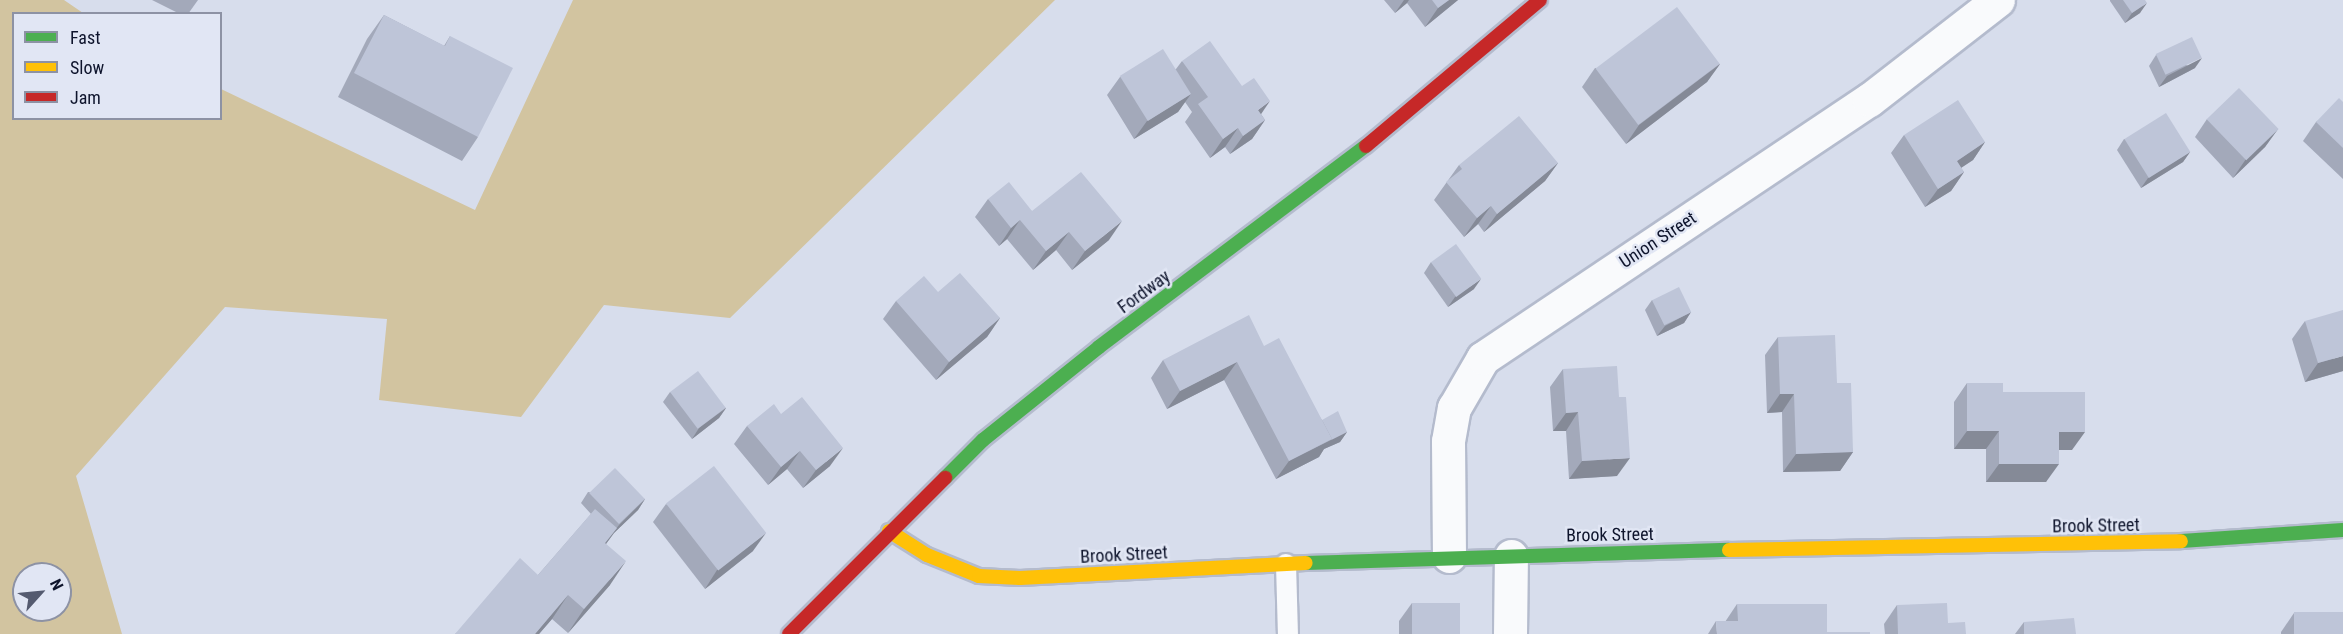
<!DOCTYPE html>
<style>
body{margin:0}
#map{position:relative;width:2343px;height:634px;overflow:hidden;background:#d7ddec;font-family:"Roboto Condensed",sans-serif}
div>[style]{position:absolute}
[style*='--x']{left:calc(var(--x)*1px);top:calc(var(--y)*1px);width:calc(var(--w)*1px);rotate:calc(var(--a)*1deg)}
.green>*{inset:0;background:#d2c4a0}
.roads{filter:drop-shadow(2px 0 #b4bbcd) drop-shadow(-2px 0 #b4bbcd) drop-shadow(0 2px #b4bbcd) drop-shadow(0 -2px #b4bbcd)}
.lane>*{height:20px;margin:-10px;padding:0 10px;transform-origin:10px;border-radius:10px;background:#f9fafc}
.street>*{height:33px;margin:-16.5px;padding:0 16.5px;transform-origin:16.5px;border-radius:16.5px;background:#f9fafc}
.fast>*{height:14px;margin:-7px;padding:0 7px;transform-origin:7px;border-radius:7px;background:#4caf50}
.slow>*{height:14px;margin:-7px;padding:0 7px;transform-origin:7px;border-radius:7px;background:#ffc107}
.jam>*{height:14px;margin:-7px;padding:0 7px;transform-origin:7px;border-radius:7px;background:#c62828}
.wall>*{inset:0;background:#a3a9ba}
.shaded-wall>*{inset:0;background:#858a97}
.building>*{inset:0;background:#bec5d8;transform-origin:0 0}
span{translate:-50% -50%;white-space:nowrap;text-align:center;line-height:1.15;-webkit-text-stroke:5px #e1e6f4;paint-order:stroke}
.street-label{font-size:18px;color:#0e142c}
.legend{position:absolute;left:12px;top:12px;width:210px;height:108px;box-sizing:border-box;background:#e1e6f4;border:2px solid #8d92a4;margin:0;padding:8px 10px;list-style:none;font-size:18px;color:#0e142c}
.legend li{display:flex;align-items:center;gap:12px;height:30px}
.legend b{width:30px;border:2px solid #8d92a4}
.north{position:absolute;left:12px;top:562px;width:60px;height:60px;box-sizing:border-box;background:#e1e6f4;border:2px solid #8d92a4;border-radius:50%;rotate:63deg;font-size:16px;font-weight:700;line-height:24px;text-align:center;color:#0e142c}
.north::after{content:'';display:block;margin:auto;width:21px;height:27px;background:#545a6f;clip-path:polygon(50% 0,100% 100%,50% 72%,0 100%)}
</style>
<div id="map">
<div class="green">
<div style="clip-path:polygon(evenodd,0 0,64px 0,83px 13px,14px 14px,14px 118px,220px 118px,221px 89px,475px 210px,573px 0,1055px 0,730px 318px,604px 305px,521px 417px,379px 400px,387px 319px,225px 307px,76px 476px,122px 634px,0 634px,0 0,24px 574px,60px 574px,60px 610px,24px 610px,24px 574px)"></div>
</div>
<div class="roads">
<div class="lane">
<div style="--x:1286;--y:564;--w:70;--a:88.4"></div>
</div>
<div class="street">
<div style="--x:1449;--y:556;--w:115;--a:-90.5"></div>
<div style="--x:1448;--y:441;--w:34;--a:-80"></div>
<div style="--x:1454;--y:408;--w:58;--a:-59.9"></div>
<div style="--x:1483;--y:358;--w:464;--a:-33.8"></div>
<div style="--x:1869;--y:100;--w:163;--a:-37.8"></div>
<div style="--x:1510;--y:634;--w:78;--a:-89.3"></div>
</div>
<div class="fast">
<div style="--x:945;--y:478;--w:54;--a:-45"></div>
<div style="--x:983;--y:440;--w:149;--a:-38.7"></div>
<div style="--x:1099;--y:347;--w:334;--a:-37"></div>
<div style="--x:2181;--y:541;--w:162;--a:-3.9"></div>
<div style="--x:1306;--y:563;--w:423;--a:-1.8"></div>
</div>
<div class="slow">
<div style="--x:889;--y:531;--w:45;--a:32.3"></div>
<div style="--x:927;--y:555;--w:56;--a:22"></div>
<div style="--x:979;--y:576;--w:41;--a:2.8"></div>
<div style="--x:1020;--y:578;--w:286;--a:-3"></div>
<div style="--x:1729;--y:550;--w:452;--a:-1.1"></div>
</div>
<div class="jam">
<div style="--x:1366;--y:146;--w:227;--a:-40"></div>
<div style="--x:789;--y:634;--w:221;--a:-45"></div>
</div>
</div>
<div class="wall">
<div style="clip-path:polygon(152px 0,198px 0,188px 14px,180px 14px)"></div>
<div style="clip-path:polygon(1384px 0,1458px 0,1425px 27px,1407px 3px,1395px 13px)"></div>
<div style="clip-path:polygon(2110px 0,2145px 0,2140px 13px,2125px 23px,2110px 1px)"></div>
<div style="clip-path:polygon(384px 15px,444px 46px,450px 36px,478px 137px,462px 161px,338px 97px,367px 39px)"></div>
<div style="clip-path:polygon(2156px 55px,2195px 68px,2159px 87px,2149px 66px)"></div>
<div style="clip-path:polygon(1182px 61px,1261px 114px,1265px 120px,1252px 139px,1230px 154px,1225px 147px,1210px 158px,1185px 122px,1192px 112px,1185px 102px,1178px 112px,1134px 139px,1107px 95px,1120px 77px,1176px 69px)"></div>
<div style="clip-path:polygon(1720px 64px,1707px 82px,1626px 144px,1582px 87px,1595px 68px)"></div>
<div style="clip-path:polygon(2343px 102px,2343px 179px,2303px 141px,2316px 122px)"></div>
<div style="clip-path:polygon(2207px 119px,2278px 129px,2265px 147px,2233px 178px,2195px 137px)"></div>
<div style="clip-path:polygon(1904px 135px,1985px 142px,1973px 160px,1961px 168px,1964px 172px,1951px 191px,1925px 207px,1891px 153px)"></div>
<div style="clip-path:polygon(2124px 139px,2190px 152px,2183px 162px,2141px 188px,2117px 150px)"></div>
<div style="clip-path:polygon(1558px 163px,1545px 181px,1484px 232px,1478px 224px,1464px 237px,1434px 200px,1459px 165px)"></div>
<div style="clip-path:polygon(988px 199px,1032px 211px,1109px 240px,1072px 270px,1056px 250px,1033px 270px,1007px 239px,999px 246px,975px 217px)"></div>
<div style="clip-path:polygon(1431px 262px,1474px 289px,1448px 307px,1424px 273px)"></div>
<div style="clip-path:polygon(938px 292px,1000px 318px,987px 337px,936px 380px,883px 319px,896px 301px)"></div>
<div style="clip-path:polygon(1652px 300px,1691px 312px,1684px 323px,1657px 336px,1645px 310px)"></div>
<div style="clip-path:polygon(2305px 321px,2343px 371px,2305px 382px,2292px 339px)"></div>
<div style="clip-path:polygon(1778px 337px,1837px 383px,1853px 452px,1840px 471px,1783px 472px,1782px 412px,1767px 413px,1765px 355px)"></div>
<div style="clip-path:polygon(1264px 346px,1322px 420px,1347px 432px,1340px 442px,1324px 449px,1319px 457px,1276px 479px,1224px 380px,1167px 409px,1151px 378px,1163px 360px)"></div>
<div style="clip-path:polygon(1563px 369px,1617px 476px,1569px 479px,1566px 431px,1553px 431px,1550px 387px)"></div>
<div style="clip-path:polygon(1967px 383px,2003px 392px,2072px 450px,2059px 450px,2046px 482px,1986px 482px,1986px 449px,1954px 449px,1954px 402px)"></div>
<div style="clip-path:polygon(670px 392px,726px 408px,719px 418px,692px 439px,663px 402px)"></div>
<div style="clip-path:polygon(781px 414px,830px 466px,803px 488px,787px 469px,768px 485px,734px 444px,747px 426px)"></div>
<div style="clip-path:polygon(588px 492px,645px 499px,638px 510px,614px 533px,606px 544px,610px 585px,568px 633px,552px 619px,539px 634px,455px 634px,538px 575px,591px 514px,581px 503px)"></div>
<div style="clip-path:polygon(666px 504px,753px 551px,705px 589px,653px 522px)"></div>
<div style="clip-path:polygon(1412px 603px,1460px 634px,1399px 634px,1399px 621px)"></div>
<div style="clip-path:polygon(1737px 604px,1827px 604px,1717px 634px)"></div>
<div style="clip-path:polygon(1897px 605px,1948px 623px,1966px 634px,1885px 634px,1884px 624px)"></div>
<div style="clip-path:polygon(2294px 613px,2343px 634px,2281px 634px,2281px 632px)"></div>
<div style="clip-path:polygon(1716px 621px,1717px 634px,1708px 634px)"></div>
<div style="clip-path:polygon(2024px 622px,2076px 634px,2015px 634px)"></div>
</div>
<div class="shaded-wall">
<div style="clip-path:polygon(1404px 0,1409px 0,1407px 3px,1395px 13px)"></div>
<div style="clip-path:polygon(1449px 0,1458px 0,1425px 27px,1438px 8px)"></div>
<div style="clip-path:polygon(2147px 3px,2140px 13px,2125px 23px,2132px 13px)"></div>
<div style="clip-path:polygon(2202px 58px,2195px 68px,2159px 87px,2167px 76px)"></div>
<div style="clip-path:polygon(1720px 64px,1707px 82px,1626px 144px,1639px 125px)"></div>
<div style="clip-path:polygon(1191px 94px,1178px 112px,1134px 139px,1147px 121px)"></div>
<div style="clip-path:polygon(1270px 101px,1257px 120px,1258px 110px)"></div>
<div style="clip-path:polygon(1265px 120px,1252px 139px,1230px 154px,1243px 136px)"></div>
<div style="clip-path:polygon(1238px 128px,1225px 147px,1210px 158px,1223px 139px)"></div>
<div style="clip-path:polygon(2278px 129px,2265px 147px,2233px 178px,2246px 159px)"></div>
<div style="clip-path:polygon(1985px 142px,1973px 160px,1944px 179px,1957px 161px)"></div>
<div style="clip-path:polygon(2190px 152px,2183px 162px,2141px 188px,2148px 178px)"></div>
<div style="clip-path:polygon(1558px 163px,1545px 181px,1484px 232px,1497px 214px)"></div>
<div style="clip-path:polygon(1964px 172px,1951px 191px,1925px 207px,1938px 189px)"></div>
<div style="clip-path:polygon(1491px 206px,1478px 224px,1464px 237px,1477px 218px)"></div>
<div style="clip-path:polygon(1020px 220px,1007px 239px,999px 246px,1011px 228px)"></div>
<div style="clip-path:polygon(1122px 221px,1109px 240px,1072px 270px,1085px 251px)"></div>
<div style="clip-path:polygon(1069px 232px,1056px 250px,1033px 270px,1046px 251px)"></div>
<div style="clip-path:polygon(1481px 279px,1474px 289px,1448px 307px,1455px 297px)"></div>
<div style="clip-path:polygon(1691px 312px,1684px 323px,1657px 336px,1665px 326px)"></div>
<div style="clip-path:polygon(1000px 318px,987px 337px,936px 380px,949px 362px)"></div>
<div style="clip-path:polygon(2343px 356px,2343px 371px,2305px 382px,2318px 363px)"></div>
<div style="clip-path:polygon(1237px 362px,1224px 380px,1167px 409px,1180px 391px)"></div>
<div style="clip-path:polygon(1780px 394px,1794px 394px,1782px 412px,1767px 413px)"></div>
<div style="clip-path:polygon(726px 408px,719px 418px,692px 439px,699px 428px)"></div>
<div style="clip-path:polygon(1578px 412px,1566px 431px,1553px 431px,1566px 413px)"></div>
<div style="clip-path:polygon(1967px 431px,1999px 431px,1986px 449px,1954px 449px)"></div>
<div style="clip-path:polygon(1347px 432px,1340px 442px,1324px 449px,1319px 457px,1276px 479px,1289px 461px)"></div>
<div style="clip-path:polygon(2059px 432px,2085px 432px,2072px 450px,2046px 450px)"></div>
<div style="clip-path:polygon(843px 448px,830px 466px,803px 488px,816px 470px)"></div>
<div style="clip-path:polygon(800px 451px,787px 469px,768px 485px,781px 467px)"></div>
<div style="clip-path:polygon(1853px 452px,1840px 471px,1783px 472px,1796px 454px)"></div>
<div style="clip-path:polygon(1630px 458px,1617px 476px,1569px 479px,1582px 461px)"></div>
<div style="clip-path:polygon(1999px 464px,2059px 464px,2046px 482px,1986px 482px)"></div>
<div style="clip-path:polygon(645px 499px,638px 510px,614px 533px,600px 552px,605px 543px,619px 525px)"></div>
<div style="clip-path:polygon(766px 533px,753px 551px,705px 589px,717px 570px)"></div>
<div style="clip-path:polygon(626px 561px,610px 585px,568px 633px,584px 609px)"></div>
<div style="clip-path:polygon(568px 595px,552px 619px,539px 634px,535px 634px)"></div>
</div>
<div class="building">
<div style="clip-path:polygon(1432px 0,1449px 0,1438px 8px)"></div>
<div style="clip-path:polygon(2123px 0,2145px 0,2147px 3px,2132px 13px)"></div>
<div style="left:1677px;top:7px;width:71px;height:102px;rotate:53deg"></div>
<div style="clip-path:polygon(384px 15px,445px 46px,450px 36px,513px 68px,478px 137px,354px 73px)"></div>
<div style="left:2192px;top:37px;width:23px;height:40px;rotate:65deg"></div>
<div style="clip-path:polygon(1210px 41px,1242px 86px,1254px 78px,1270px 101px,1258px 110px,1265px 120px,1243px 136px,1238px 128px,1223px 139px,1198px 104px,1208px 97px,1182px 61px)"></div>
<div style="left:1163px;top:49px;width:53px;height:51px;rotate:58deg"></div>
<div style="left:2239px;top:88px;width:57px;height:45px;rotate:46deg"></div>
<div style="clip-path:polygon(2339px 98px,2343px 102px,2343px 148px,2316px 122px)"></div>
<div style="clip-path:polygon(1958px 100px,1985px 142px,1957px 161px,1964px 172px,1938px 189px,1904px 135px)"></div>
<div style="left:2166px;top:113px;width:46px;height:49px;rotate:58deg"></div>
<div style="clip-path:polygon(1519px 116px,1558px 163px,1497px 214px,1491px 206px,1477px 218px,1446px 182px,1462px 169px,1459px 165px)"></div>
<div style="clip-path:polygon(1081px 172px,1122px 221px,1085px 251px,1069px 232px,1046px 251px,1020px 220px,1011px 228px,988px 199px,1009px 182px,1032px 211px)"></div>
<div style="left:1456px;top:244px;width:43px;height:31px;rotate:54deg"></div>
<div style="clip-path:polygon(960px 273px,1000px 318px,949px 362px,896px 301px,924px 276px,938px 292px)"></div>
<div style="left:1679px;top:287px;width:28px;height:30px;rotate:64deg"></div>
<div style="clip-path:polygon(2343px 310px,2343px 356px,2318px 363px,2305px 321px)"></div>
<div style="clip-path:polygon(1249px 315px,1264px 346px,1279px 338px,1332px 439px,1289px 461px,1237px 362px,1180px 391px,1163px 360px)"></div>
<div style="clip-path:polygon(1835px 335px,1837px 383px,1851px 383px,1853px 452px,1796px 454px,1794px 394px,1780px 394px,1778px 337px)"></div>
<div style="clip-path:polygon(1617px 366px,1619px 397px,1626px 397px,1630px 458px,1582px 461px,1578px 412px,1566px 413px,1563px 369px)"></div>
<div style="left:698px;top:371px;width:46px;height:35px;rotate:53deg"></div>
<div style="clip-path:polygon(1967px 383px,2003px 383px,2003px 392px,2085px 392px,2085px 432px,2059px 432px,2059px 464px,1999px 464px,1999px 431px,1967px 431px)"></div>
<div style="clip-path:polygon(802px 397px,843px 448px,816px 470px,800px 451px,781px 467px,747px 426px,774px 404px,781px 414px)"></div>
<div style="clip-path:polygon(1338px 411px,1347px 432px,1331px 440px,1332px 439px,1322px 420px)"></div>
<div style="left:714px;top:466px;width:85px;height:61px;rotate:52deg"></div>
<div style="left:615px;top:468px;width:43px;height:36px;rotate:46deg"></div>
<div style="clip-path:polygon(595px 509px,617px 528px,605px 543px,626px 561px,584px 609px,568px 595px,535px 634px,455px 634px,520px 558px,538px 575px)"></div>
<div style="left:1412px;top:603px;width:48px;height:31px"></div>
<div style="clip-path:polygon(1947px 603px,1948px 623px,1965px 622px,1966px 634px,1898px 634px,1897px 605px)"></div>
<div style="clip-path:polygon(1737px 604px,1827px 604px,1827px 632px,1870px 632px,1870px 634px,1717px 634px,1716px 621px,1738px 621px)"></div>
<div style="left:2343px;top:612px;width:22px;height:49px;rotate:90deg"></div>
<div style="clip-path:polygon(2074px 618px,2076px 634px,2024px 634px,2024px 622px)"></div>
</div>
<div class="street-label">
<span style="left:1658px;top:240px;rotate:-33deg">Union Street</span>
<span style="left:1144px;top:292px;rotate:-36deg">Fordway</span>
<span style="left:2096px;top:526px;rotate:-1deg">Brook Street</span>
<span style="left:1610px;top:535px;rotate:-1deg">Brook Street</span>
<span style="left:1124px;top:555px;rotate:-3deg">Brook Street</span>
</div>
<ul class="legend">
<li><b style="height:8px;background:#4caf50"></b>Fast</li>
<li><b style="height:8px;background:#ffc107"></b>Slow</li>
<li><b style="height:8px;background:#c62828"></b>Jam</li>
</ul>
<div class="north">N</div>
</div>
